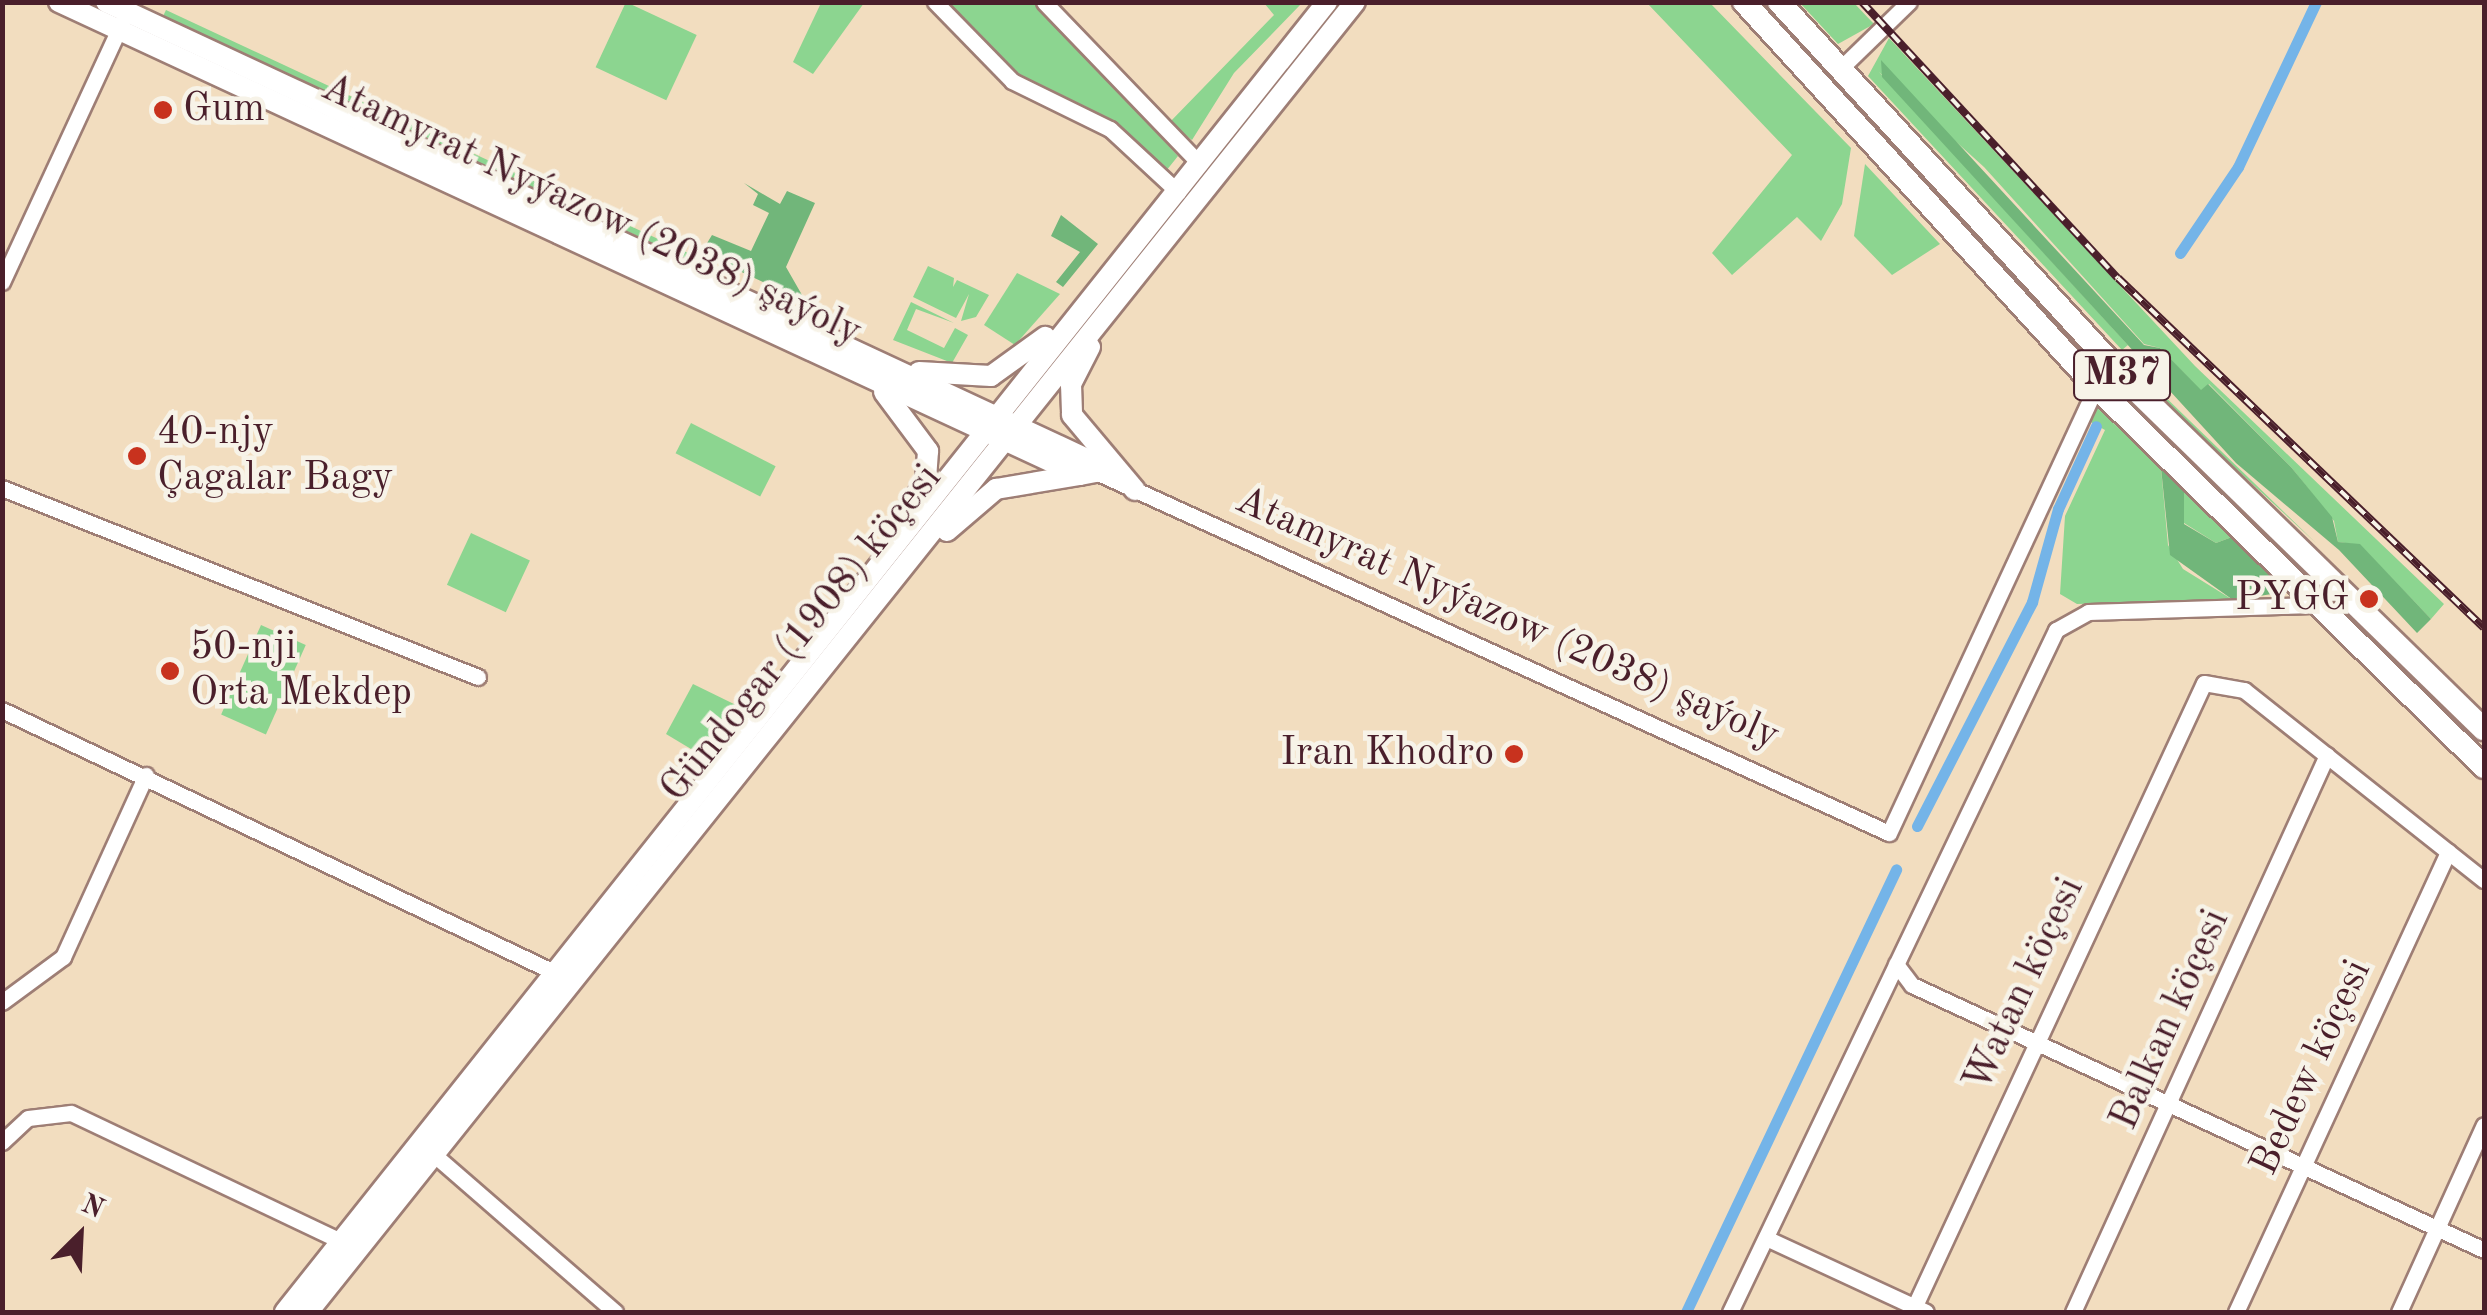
<!DOCTYPE html>
<meta charset="utf-8">
<style>
body{margin:0}
#map{position:relative;width:2487px;height:1315px;overflow:hidden;background:#f2ddbf;font-family:"Old Standard TT",serif}
div>[style]{position:absolute}
[style*='--x']{left:calc(var(--x)*1px);top:calc(var(--y)*1px);width:calc(var(--w)*1px);rotate:calc(var(--a)*1deg)}
.green>*{inset:0;background:#8cd590;transform-origin:0 0}
.forest>*{inset:0;background:#71b67a}
.canal>*{height:11px;margin:-5.5px;padding:0 5.5px;transform-origin:5.5px;border-radius:5.5px;background:#74b4e8}
.roads{filter:drop-shadow(2px 0 #9e7e75) drop-shadow(-2px 0 #9e7e75) drop-shadow(0 2px #9e7e75) drop-shadow(0 -2px #9e7e75)}
.minor>*{height:15px;margin:-7.5px;padding:0 7.5px;transform-origin:7.5px;border-radius:7.5px;background:#fff}
.major>*{height:20px;margin:-10px;padding:0 10px;transform-origin:10px;border-radius:10px;background:#fff}
.highway>*{height:22px;margin:-11px;padding:0 11px;transform-origin:11px;border-radius:11px;background:#fff}
.rail>*{height:8px;margin-top:-4px;transform-origin:0;background:repeating-linear-gradient(90deg,#f7f3e8 0 11px,#4a1f2b 0 22px);box-sizing:border-box;border-block:2px solid #4a1f2b}
.dots>*{width:28px;height:28px;translate:-50% -50%;box-sizing:border-box;border:5px solid #f7f3e8;border-radius:50%}
span{translate:-50% -50%;white-space:nowrap;text-align:center;line-height:1.15;-webkit-text-stroke:9px #f7f3e8;paint-order:stroke}
.shield-label span{padding:2px 8px;background:#f7f3e8;border:2px solid;border-radius:8px;-webkit-text-stroke-width:0}
.shield-label{font-size:38px;color:#4a1f2b;font-weight:700}
.poi-label{font-size:40px;color:#4a1f2b}
.left{translate:0 -50%;text-align:left}
.right{translate:-100% -50%;text-align:right}
.street-label{font-size:40px;color:#4a1f2b}
.frame{position:absolute;inset:0;border:5px solid #4a1f2b;pointer-events:none}
.north{position:absolute;left:30px;top:1185px;width:100px;height:100px;-webkit-text-stroke:8px #f7f3e8;paint-order:stroke;rotate:24deg;font-size:28px;font-weight:700;line-height:40px;text-align:center;color:#4a1f2b}
.north::after{content:'';display:block;margin:auto;width:35px;height:45px;background:#4a1f2b;clip-path:polygon(50% 0,100% 100%,50% 72%,0 100%)}
</style>
<div id="map">
<div class="green">
<div style="left:626px;top:2px;width:78px;height:72px;rotate:25deg"></div>
<div style="clip-path:polygon(821px 3px,864px 3px,813px 74px,793px 62px)"></div>
<div style="clip-path:polygon(944px 3px,1035px 3px,1178px 156px,1166px 171px,1117px 125px,1025px 82px)"></div>
<div style="clip-path:polygon(1264px 3px,1302px 3px,1234px 73px,1192px 140px,1169px 123px,1274px 15px)"></div>
<div style="clip-path:polygon(1647px 3px,1710px 3px,1851px 148px,1842px 204px,1821px 241px,1797px 217px,1732px 275px,1712px 253px,1792px 155px)"></div>
<div style="clip-path:polygon(1758px 3px,1778px 16px,2104px 377px,2101px 376px)"></div>
<div style="clip-path:polygon(1800px 3px,1854px 3px,1874px 24px,1838px 44px)"></div>
<div style="left:166px;top:10px;width:386px;height:7px;rotate:25deg"></div>
<div style="clip-path:polygon(1889px 38px,2195px 366px,2444px 604px,2431px 619px,2360px 545px,2338px 542px,2334px 521px,2291px 467px,2209px 384px,2201px 391px,2160px 348px,2144px 344px,1984px 167px,1879px 72px,2128px 345px,2122px 350px,1868px 76px)"></div>
<div style="clip-path:polygon(1870px 87px,2124px 357px,2317px 544px,2162px 400px)"></div>
<div style="clip-path:polygon(1865px 164px,1940px 244px,1892px 275px,1854px 236px)"></div>
<div style="left:523px;top:176px;width:187px;height:6px;rotate:25deg"></div>
<div style="clip-path:polygon(928px 266px,954px 278px,953px 287px,957px 280px,989px 295px,976px 317px,961px 321px,969px 294px,956px 318px,913px 297px)"></div>
<div style="clip-path:polygon(1017px 273px,1060px 294px,1015px 345px,984px 325px)"></div>
<div style="clip-path:polygon(911px 302px,954px 323px,916px 309px,907px 330px,944px 348px,955px 328px,968px 335px,952px 363px,893px 340px)"></div>
<div style="clip-path:polygon(2091px 402px,2161px 468px,2168px 545px,2183px 569px,2233px 600px,2077px 604px,2060px 594px,2065px 516px,2105px 430px,2087px 420px)"></div>
<div style="clip-path:polygon(2138px 407px,2370px 635px,2371px 639px,2136px 411px)"></div>
<div style="left:691px;top:423px;width:95px;height:34px;rotate:27deg"></div>
<div style="clip-path:polygon(2184px 491px,2232px 537px,2216px 543px,2184px 523px)"></div>
<div style="left:471px;top:533px;width:65px;height:57px;rotate:25deg"></div>
<div style="left:261px;top:625px;width:49px;height:98px;rotate:24deg"></div>
<div style="clip-path:polygon(693px 684px,736px 705px,701px 755px,666px 734px)"></div>
</div>
<div class="forest">
<div style="clip-path:polygon(1881px 60px,2144px 345px,2160px 348px,2201px 390px,2208px 384px,2291px 467px,2332px 517px,2338px 542px,2360px 544px,2431px 619px,2417px 633px,2339px 550px,2236px 463px,1882px 77px)"></div>
<div style="clip-path:polygon(744px 183px,780px 204px,787px 191px,815px 203px,786px 267px,806px 302px,701px 253px,712px 235px,751px 251px,769px 213px,753px 205px,758px 194px)"></div>
<div style="clip-path:polygon(1061px 215px,1098px 244px,1063px 287px,1056px 282px,1080px 252px,1051px 236px)"></div>
<div style="clip-path:polygon(2161px 468px,2184px 491px,2184px 524px,2216px 543px,2232px 537px,2273px 579px,2272px 594px,2233px 600px,2170px 555px)"></div>
</div>
<div class="canal">
<div style="--x:2180;--y:253;--w:104;--a:-56"></div>
<div style="--x:2238;--y:167;--w:183;--a:-64.7"></div>
<div style="--x:1917;--y:826;--w:252;--a:-62.8"></div>
<div style="--x:2032;--y:602;--w:97;--a:-74.4"></div>
<div style="--x:2058;--y:509;--w:91;--a:-65.4"></div>
<div style="--x:1686;--y:1312;--w:490;--a:-64.6"></div>
</div>
<div class="roads">
<div class="minor">
<div style="--x:935;--y:2;--w:110;--a:45.7"></div>
<div style="--x:1012;--y:81;--w:109;--a:26.1"></div>
<div style="--x:1110;--y:129;--w:93;--a:42.8"></div>
<div style="--x:1044;--y:2;--w:225;--a:46.1"></div>
<div style="--x:1840;--y:69;--w:96;--a:-44.2"></div>
<div style="--x:2;--y:282;--w:286;--a:-65.2"></div>
<div style="--x:1096;--y:472;--w:871;--a:24.48"></div>
<div style="--x:1889;--y:833;--w:492;--a:-65.1"></div>
<div style="--x:2;--y:488;--w:512;--a:21.66"></div>
<div style="--x:2;--y:710;--w:613;--a:25.4"></div>
<div style="--x:1896;--y:964;--w:26;--a:53"></div>
<div style="--x:1912;--y:985;--w:630;--a:24.86"></div>
<div style="--x:2;--y:1002;--w:76;--a:-36.4"></div>
<div style="--x:63;--y:957;--w:200;--a:-65.5"></div>
<div style="--x:2;--y:1142;--w:35;--a:-43"></div>
<div style="--x:28;--y:1118;--w:43;--a:-6.6"></div>
<div style="--x:71;--y:1113;--w:308;--a:25.4"></div>
<div style="--x:431;--y:1152;--w:244;--a:41"></div>
<div style="--x:1766;--y:1238;--w:176;--a:24.8"></div>
<div style="--x:1730;--y:1312;--w:756;--a:-64.45"></div>
<div style="--x:2056;--y:630;--w:37;--a:-29"></div>
<div style="--x:2088;--y:612;--w:225;--a:-1.8"></div>
<div style="--x:1912;--y:1312;--w:693;--a:-65.1"></div>
<div style="--x:2204;--y:683;--w:41;--a:9.9"></div>
<div style="--x:2244;--y:690;--w:306;--a:38.4"></div>
<div style="--x:2073;--y:1312;--w:612;--a:-65.49"></div>
<div style="--x:2236;--y:1312;--w:507;--a:-65.26"></div>
<div style="--x:2399;--y:1312;--w:205;--a:-65.6"></div>
</div>
<div class="major">
<div style="--x:59;--y:2;--w:1125;--a:24.86"></div>
<div style="--x:1080;--y:475;--w:16;--a:-11"></div>
<div style="--x:1096;--y:472;--w:16;--a:-125"></div>
<div style="--x:1087;--y:459;--w:1082;--a:-155.02"></div>
<div style="--x:1090;--y:347;--w:42;--a:117.2"></div>
<div style="--x:1071;--y:384;--w:31;--a:88"></div>
<div style="--x:1072;--y:415;--w:98;--a:50"></div>
<div style="--x:919;--y:372;--w:72;--a:3.2"></div>
<div style="--x:991;--y:376;--w:67;--a:-35.8"></div>
<div style="--x:884;--y:392;--w:74;--a:53.3"></div>
<div style="--x:928;--y:451;--w:31;--a:94"></div>
<div style="--x:926;--y:482;--w:34;--a:124"></div>
<div style="--x:947;--y:531;--w:65;--a:-40.6"></div>
<div style="--x:996;--y:489;--w:85;--a:-9.5"></div>
<div style="--x:285;--y:1312;--w:1674;--a:-51.5"></div>
<div style="--x:308;--y:1312;--w:1677;--a:-51.37"></div>
</div>
<div class="highway">
<div style="--x:1744;--y:2;--w:522;--a:47.56"></div>
<div style="--x:2096;--y:387;--w:543;--a:44.4"></div>
<div style="--x:1779;--y:2;--w:526;--a:47.39"></div>
<div style="--x:2135;--y:389;--w:487;--a:44.3"></div>
</div>
</div>
<div class="rail">
<div style="--x:1862;--y:2;--w:376;--a:47.2"></div>
<div style="--x:2118;--y:278;--w:506;--a:43.72"></div>
</div>
<div class="dots">
<div style="left:163px;top:110px;background:#c8321e"></div>
<div style="left:137px;top:456px;background:#c8321e"></div>
<div style="left:2369px;top:599px;background:#c8321e"></div>
<div style="left:170px;top:671px;background:#c8321e"></div>
<div style="left:1514px;top:754px;background:#c8321e"></div>
</div>
<div class="shield-label">
<span style="left:2122px;top:375px">M37</span>
</div>
<div class="poi-label">
<span class="left" style="left:183px;top:110px">Gum</span>
<span class="left" style="left:157px;top:456px">40-njy<br>Çagalar Bagy</span>
<span class="right" style="left:2349px;top:599px">PYGG</span>
<span class="left" style="left:190px;top:671px">50-nji<br>Orta Mekdep</span>
<span class="right" style="left:1494px;top:754px">Iran Khodro</span>
</div>
<div class="street-label">
<span style="left:591px;top:211px;rotate:25deg">Atamyrat Nyýazow (2038) şaýoly</span>
<span style="left:1507px;top:619px;rotate:24deg">Atamyrat Nyýazow (2038) şaýoly</span>
<span style="left:802px;top:634px;rotate:-51deg">Gündogar (1908) köçesi</span>
<span style="left:2025px;top:985px;rotate:-65deg">Watan köçesi</span>
<span style="left:2171px;top:1020px;rotate:-66deg">Balkan köçesi</span>
<span style="left:2312px;top:1068px;rotate:-65deg">Bedew köçesi</span>
</div>
<div class="frame"></div>
<div class="north">N</div>
</div>
